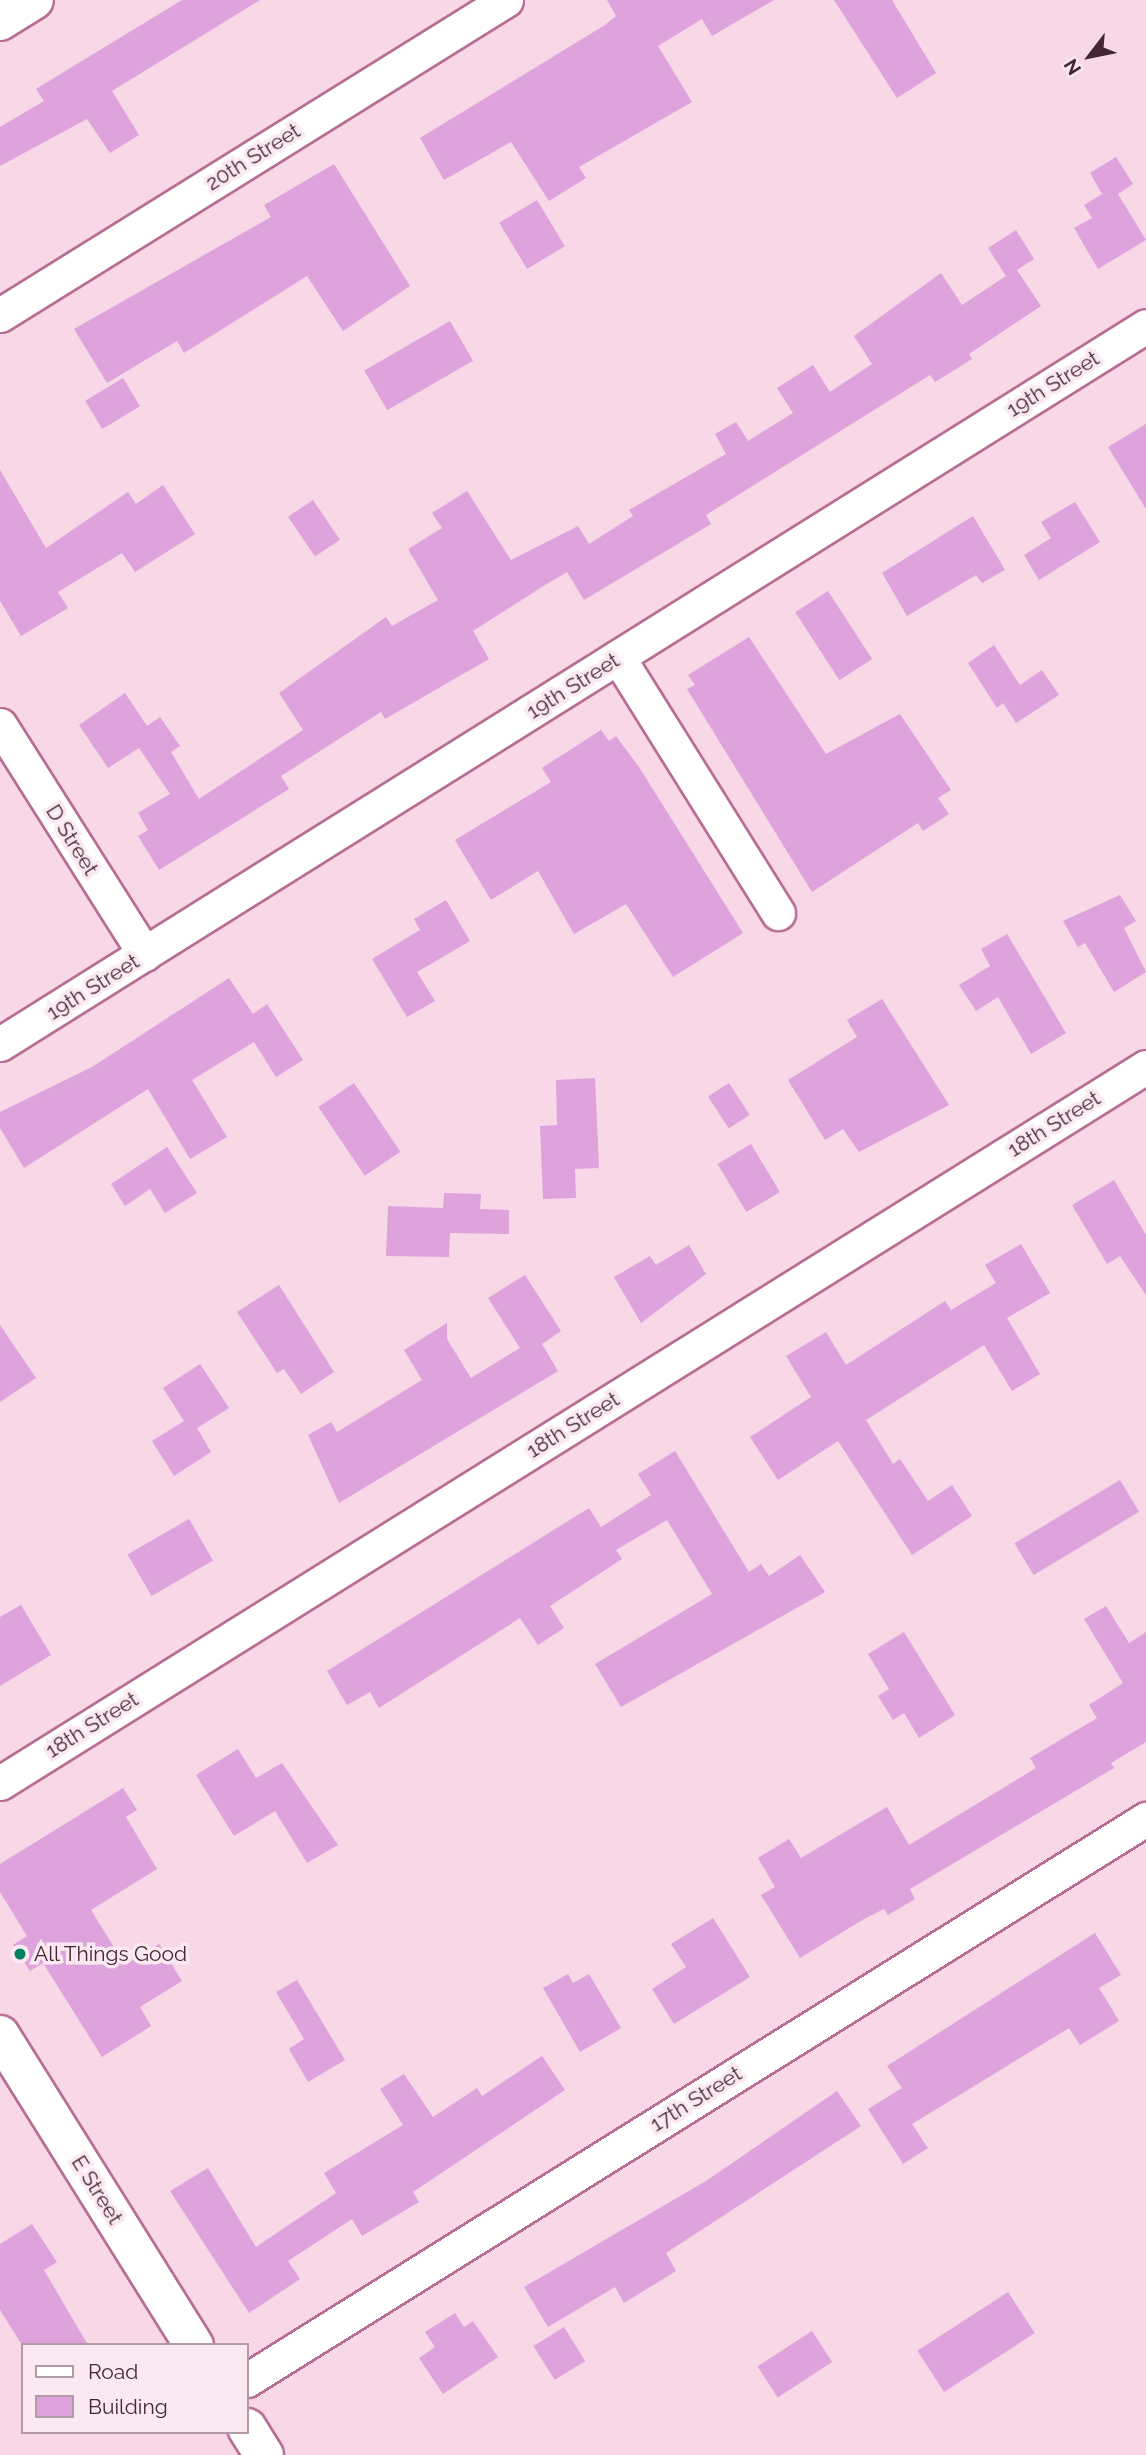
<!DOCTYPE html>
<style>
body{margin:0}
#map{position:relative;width:1146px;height:2455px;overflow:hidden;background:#f8d7e6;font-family:Raleway,sans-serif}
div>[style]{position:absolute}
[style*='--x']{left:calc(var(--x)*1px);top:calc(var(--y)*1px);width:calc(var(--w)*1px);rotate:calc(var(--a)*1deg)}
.building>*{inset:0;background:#dea2dc;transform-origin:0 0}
.roads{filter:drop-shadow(2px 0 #b76e94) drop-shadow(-2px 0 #b76e94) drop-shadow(0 2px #b76e94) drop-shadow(0 -2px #b76e94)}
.minor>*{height:33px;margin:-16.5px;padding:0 16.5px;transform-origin:16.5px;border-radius:16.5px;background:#fff}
.tertiary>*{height:38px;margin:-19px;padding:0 19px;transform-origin:19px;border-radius:19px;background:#fff}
.dots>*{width:19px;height:19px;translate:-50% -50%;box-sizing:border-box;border:4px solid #fae9f1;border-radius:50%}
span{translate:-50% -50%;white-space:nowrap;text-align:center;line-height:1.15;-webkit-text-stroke:7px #fae9f1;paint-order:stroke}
.street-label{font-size:21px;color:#452636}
.poi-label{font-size:21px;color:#452636}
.left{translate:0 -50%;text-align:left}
.legend{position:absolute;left:21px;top:2343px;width:228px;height:91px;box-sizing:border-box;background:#fae9f1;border:2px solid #b29ba6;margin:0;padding:9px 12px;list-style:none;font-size:21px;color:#452636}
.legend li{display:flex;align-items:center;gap:14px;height:35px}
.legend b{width:35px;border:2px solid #b29ba6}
.north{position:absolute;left:1055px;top:21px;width:70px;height:70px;-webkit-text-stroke:5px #fae9f1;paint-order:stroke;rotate:238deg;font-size:19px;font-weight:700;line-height:28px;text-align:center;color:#452636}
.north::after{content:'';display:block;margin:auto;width:24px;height:32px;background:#452636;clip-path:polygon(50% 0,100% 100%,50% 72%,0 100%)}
</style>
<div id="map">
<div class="building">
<div style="clip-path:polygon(182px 0,260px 0,112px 91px,139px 135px,110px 153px,87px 119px,0 166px,0 127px,44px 101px,36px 89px)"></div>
<div style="clip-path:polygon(607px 0,774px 0,712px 36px,702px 19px,658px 46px,692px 102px,579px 167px,586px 178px,549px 201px,511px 142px,444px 180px,420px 138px,605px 25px,616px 16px)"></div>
<div style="clip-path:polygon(834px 0,892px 0,936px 73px,897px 98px)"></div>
<div style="clip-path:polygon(1116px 157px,1133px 184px,1118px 194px,1146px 240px,1098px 269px,1074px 228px,1092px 218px,1084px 205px,1102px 194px,1090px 173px)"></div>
<div style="clip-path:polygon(334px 164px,410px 286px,343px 331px,307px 276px,184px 353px,177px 341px,107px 383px,74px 329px,271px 217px,264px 205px)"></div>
<div style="left:537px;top:200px;width:54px;height:44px;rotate:59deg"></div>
<div style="clip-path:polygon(1016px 230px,1034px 259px,1017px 270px,1041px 306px,969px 354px,972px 359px,935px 382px,930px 375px,706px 515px,711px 524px,584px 600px,567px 572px,545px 585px,473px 631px,489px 659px,385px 719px,381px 712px,281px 776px,289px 789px,159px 870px,138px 836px,148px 830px,138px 813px,170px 794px,139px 748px,108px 768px,79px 725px,125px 693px,147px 726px,160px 717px,180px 746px,171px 752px,199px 799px,303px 730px,279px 693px,386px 617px,392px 626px,438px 600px,408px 549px,442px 528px,432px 513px,467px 491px,511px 560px,578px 526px,589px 544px,633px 516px,629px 510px,726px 454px,715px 434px,736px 422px,748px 441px,793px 413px,777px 388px,813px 365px,830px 392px,872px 364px,854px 336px,941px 273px,962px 305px,1006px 276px,988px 248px)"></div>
<div style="left:450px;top:321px;width:46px;height:99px;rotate:60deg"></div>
<div style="left:123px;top:378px;width:33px;height:44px;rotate:59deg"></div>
<div style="clip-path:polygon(1146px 424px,1146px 509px,1108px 447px)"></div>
<div style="clip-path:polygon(0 470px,46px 548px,128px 492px,136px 504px,163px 485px,195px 534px,135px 572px,122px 553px,58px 592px,68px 608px,21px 636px,0 601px)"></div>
<div style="left:313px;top:500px;width:48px;height:30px;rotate:56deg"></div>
<div style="clip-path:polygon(1075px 502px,1100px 542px,1039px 580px,1024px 555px,1051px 538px,1041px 522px)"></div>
<div style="clip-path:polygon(973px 516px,1005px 570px,982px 583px,976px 575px,907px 616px,882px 573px)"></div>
<div style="left:828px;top:591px;width:81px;height:39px;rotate:57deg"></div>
<div style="clip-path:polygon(749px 637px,826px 754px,900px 714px,951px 790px,938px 798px,949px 814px,923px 831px,918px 823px,812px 892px,687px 689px,695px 685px,688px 675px)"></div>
<div style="clip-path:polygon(994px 645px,1020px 685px,1042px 670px,1059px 695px,1016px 723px,1003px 703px,997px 708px,968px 663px)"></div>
<div style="clip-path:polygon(601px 730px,609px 741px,616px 736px,639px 767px,743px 933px,673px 977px,626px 904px,574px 934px,538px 871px,491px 900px,455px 840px,551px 782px,542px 768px)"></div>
<div style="clip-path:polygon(1120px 895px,1136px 921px,1124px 928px,1146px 972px,1114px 992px,1085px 943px,1078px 947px,1063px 921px)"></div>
<div style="clip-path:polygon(446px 900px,470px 941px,417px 972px,435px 1001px,407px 1017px,372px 959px,420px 930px,414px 919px)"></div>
<div style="clip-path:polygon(1007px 934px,1066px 1033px,1031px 1054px,998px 997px,976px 1011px,959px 985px,990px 966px,981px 949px)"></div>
<div style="clip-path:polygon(229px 978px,253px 1014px,267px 1004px,303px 1060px,276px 1077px,254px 1042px,192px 1080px,227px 1137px,190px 1159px,148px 1089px,24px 1168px,0 1128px,0 1112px,92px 1067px)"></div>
<div style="clip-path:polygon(882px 999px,949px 1105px,859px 1152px,843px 1129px,825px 1140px,788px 1080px,857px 1037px,847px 1020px)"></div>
<div style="clip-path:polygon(595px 1078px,599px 1168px,575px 1169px,576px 1198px,543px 1199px,540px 1126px,557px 1125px,556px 1080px)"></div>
<div style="left:354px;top:1083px;width:83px;height:43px;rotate:56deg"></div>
<div style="left:729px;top:1083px;width:38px;height:25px;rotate:57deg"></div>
<div style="left:751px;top:1144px;width:56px;height:39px;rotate:59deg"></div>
<div style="clip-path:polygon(167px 1147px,197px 1193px,165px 1213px,150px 1189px,125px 1206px,111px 1184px)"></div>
<div style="clip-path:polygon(1114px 1180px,1146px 1235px,1146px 1295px,1120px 1256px,1107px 1264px,1072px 1205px)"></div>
<div style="clip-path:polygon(444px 1193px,481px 1194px,480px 1209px,509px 1210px,509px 1234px,450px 1233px,449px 1257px,386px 1256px,388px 1206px,443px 1208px)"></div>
<div style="clip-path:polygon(1021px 1244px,1050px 1293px,1007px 1318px,1040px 1374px,1012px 1391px,984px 1345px,866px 1420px,893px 1464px,900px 1459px,928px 1501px,952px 1485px,972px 1516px,912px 1555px,838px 1441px,778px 1480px,750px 1437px,811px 1397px,786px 1356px,826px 1332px,846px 1365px,945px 1301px,951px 1310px,996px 1283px,985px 1265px)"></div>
<div style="clip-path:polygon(689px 1245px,706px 1274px,641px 1323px,614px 1277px,650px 1256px,656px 1265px)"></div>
<div style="clip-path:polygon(525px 1275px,561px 1331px,542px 1344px,558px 1371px,339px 1503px,308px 1435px,331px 1422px,337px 1432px,422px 1380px,404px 1350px,447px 1323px,447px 1339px,471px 1378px,520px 1348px,488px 1298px)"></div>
<div style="clip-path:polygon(279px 1285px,334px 1372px,301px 1394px,284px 1369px,277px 1373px,237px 1312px)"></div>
<div style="clip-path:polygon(0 1325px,36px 1378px,0 1402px)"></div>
<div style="clip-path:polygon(200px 1364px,229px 1408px,197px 1428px,211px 1452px,174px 1476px,152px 1441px,184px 1421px,163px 1388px)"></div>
<div style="clip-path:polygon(675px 1451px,749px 1572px,761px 1564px,769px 1576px,800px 1555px,825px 1592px,621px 1707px,595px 1664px,712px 1594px,667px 1520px,616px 1550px,622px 1559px,550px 1606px,564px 1628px,538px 1645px,520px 1618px,379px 1708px,370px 1692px,347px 1705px,327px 1671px,589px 1508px,601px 1527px,651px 1495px,638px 1474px)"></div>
<div style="left:1120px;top:1480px;width:37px;height:123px;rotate:59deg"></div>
<div style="left:189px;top:1519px;width:48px;height:71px;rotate:60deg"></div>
<div style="clip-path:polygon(21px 1605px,51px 1655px,0 1686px,0 1617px)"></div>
<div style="clip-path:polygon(1106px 1606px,1129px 1643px,1146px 1632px,1146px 1742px,1111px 1763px,1114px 1768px,910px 1889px,915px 1899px,888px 1915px,884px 1909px,864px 1919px,800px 1958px,761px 1895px,775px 1887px,758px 1858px,789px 1839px,801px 1858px,887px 1807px,909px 1845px,1036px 1768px,1030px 1758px,1097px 1718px,1089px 1705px,1123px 1683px,1084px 1619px)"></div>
<div style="clip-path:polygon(904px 1632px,955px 1715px,919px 1738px,904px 1713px,893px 1720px,878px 1696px,889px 1689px,868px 1654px)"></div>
<div style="clip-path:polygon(238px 1749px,256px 1778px,282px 1763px,338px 1845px,307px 1863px,275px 1811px,234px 1836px,196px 1775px)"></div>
<div style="clip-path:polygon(123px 1788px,137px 1810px,126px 1817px,157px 1869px,91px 1910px,125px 1965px,159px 1944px,182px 1981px,140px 2007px,151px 2026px,102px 2057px,43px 1963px,30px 1971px,13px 1945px,27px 1936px,0 1892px,0 1864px)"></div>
<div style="clip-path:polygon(713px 1918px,750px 1977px,674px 2024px,652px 1989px,686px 1967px,671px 1944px)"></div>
<div style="clip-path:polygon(1095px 1933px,1121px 1975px,1099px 1988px,1119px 2021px,1080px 2045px,1069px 2028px,912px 2124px,928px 2148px,903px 2164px,868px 2109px,902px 2088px,887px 2066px)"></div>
<div style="clip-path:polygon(568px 1974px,573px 1983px,589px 1974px,621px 2028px,580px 2052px,543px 1988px)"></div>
<div style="clip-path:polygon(297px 1980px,345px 2060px,308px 2082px,289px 2049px,304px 2039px,276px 1992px)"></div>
<div style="clip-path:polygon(542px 2056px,565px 2090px,413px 2192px,419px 2202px,362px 2236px,352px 2219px,288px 2261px,300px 2279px,249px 2313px,170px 2191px,208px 2168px,256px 2247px,336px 2193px,324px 2173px,403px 2125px,380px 2089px,404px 2074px,433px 2117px,477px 2088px,482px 2096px)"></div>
<div style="clip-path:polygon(837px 2091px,861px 2126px,666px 2253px,676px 2271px,624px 2303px,615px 2287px,548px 2327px,524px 2287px,706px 2181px)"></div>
<div style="clip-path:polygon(32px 2224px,57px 2262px,44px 2270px,88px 2345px,22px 2345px,0 2310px,0 2244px)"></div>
<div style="left:1008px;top:2292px;width:49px;height:108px;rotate:57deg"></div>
<div style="clip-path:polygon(455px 2313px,464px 2327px,473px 2321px,498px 2357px,443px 2394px,419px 2358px,435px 2347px,425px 2332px)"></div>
<div style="left:564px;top:2327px;width:40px;height:36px;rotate:58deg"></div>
<div style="left:812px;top:2331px;width:37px;height:65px;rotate:57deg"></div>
</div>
<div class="roads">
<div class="minor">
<div style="--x:0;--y:315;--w:596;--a:-31.9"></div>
<div style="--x:618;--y:657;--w:302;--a:58"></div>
<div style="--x:0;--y:725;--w:271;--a:57.7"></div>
<div style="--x:0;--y:1044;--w:1352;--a:-32.07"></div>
<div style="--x:0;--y:1783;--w:1351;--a:-32"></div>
<div style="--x:247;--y:2380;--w:1060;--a:-31.97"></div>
</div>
<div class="tertiary">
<div style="--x:0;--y:21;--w:40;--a:-32"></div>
<div style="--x:0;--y:2035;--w:366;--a:58"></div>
<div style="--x:247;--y:2428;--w:32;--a:58"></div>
</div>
</div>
<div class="dots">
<div style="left:20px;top:1954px;background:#018060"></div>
</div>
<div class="street-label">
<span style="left:253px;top:157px;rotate:-32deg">20th Street</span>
<span style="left:1053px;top:384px;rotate:-32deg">19th Street</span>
<span style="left:573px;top:686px;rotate:-32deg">19th Street</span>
<span style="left:72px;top:840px;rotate:58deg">D Street</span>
<span style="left:93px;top:987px;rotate:-32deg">19th Street</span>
<span style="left:1054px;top:1124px;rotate:-32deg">18th Street</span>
<span style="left:573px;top:1425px;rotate:-32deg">18th Street</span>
<span style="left:92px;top:1725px;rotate:-32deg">18th Street</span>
<span style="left:696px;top:2099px;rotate:-32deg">17th Street</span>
<span style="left:97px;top:2190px;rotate:58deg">E Street</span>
</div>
<div class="poi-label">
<span class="left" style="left:34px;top:1954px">All Things Good</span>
</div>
<ul class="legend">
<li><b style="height:9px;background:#fff"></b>Road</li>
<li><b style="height:19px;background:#dea2dc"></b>Building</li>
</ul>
<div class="north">N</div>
</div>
